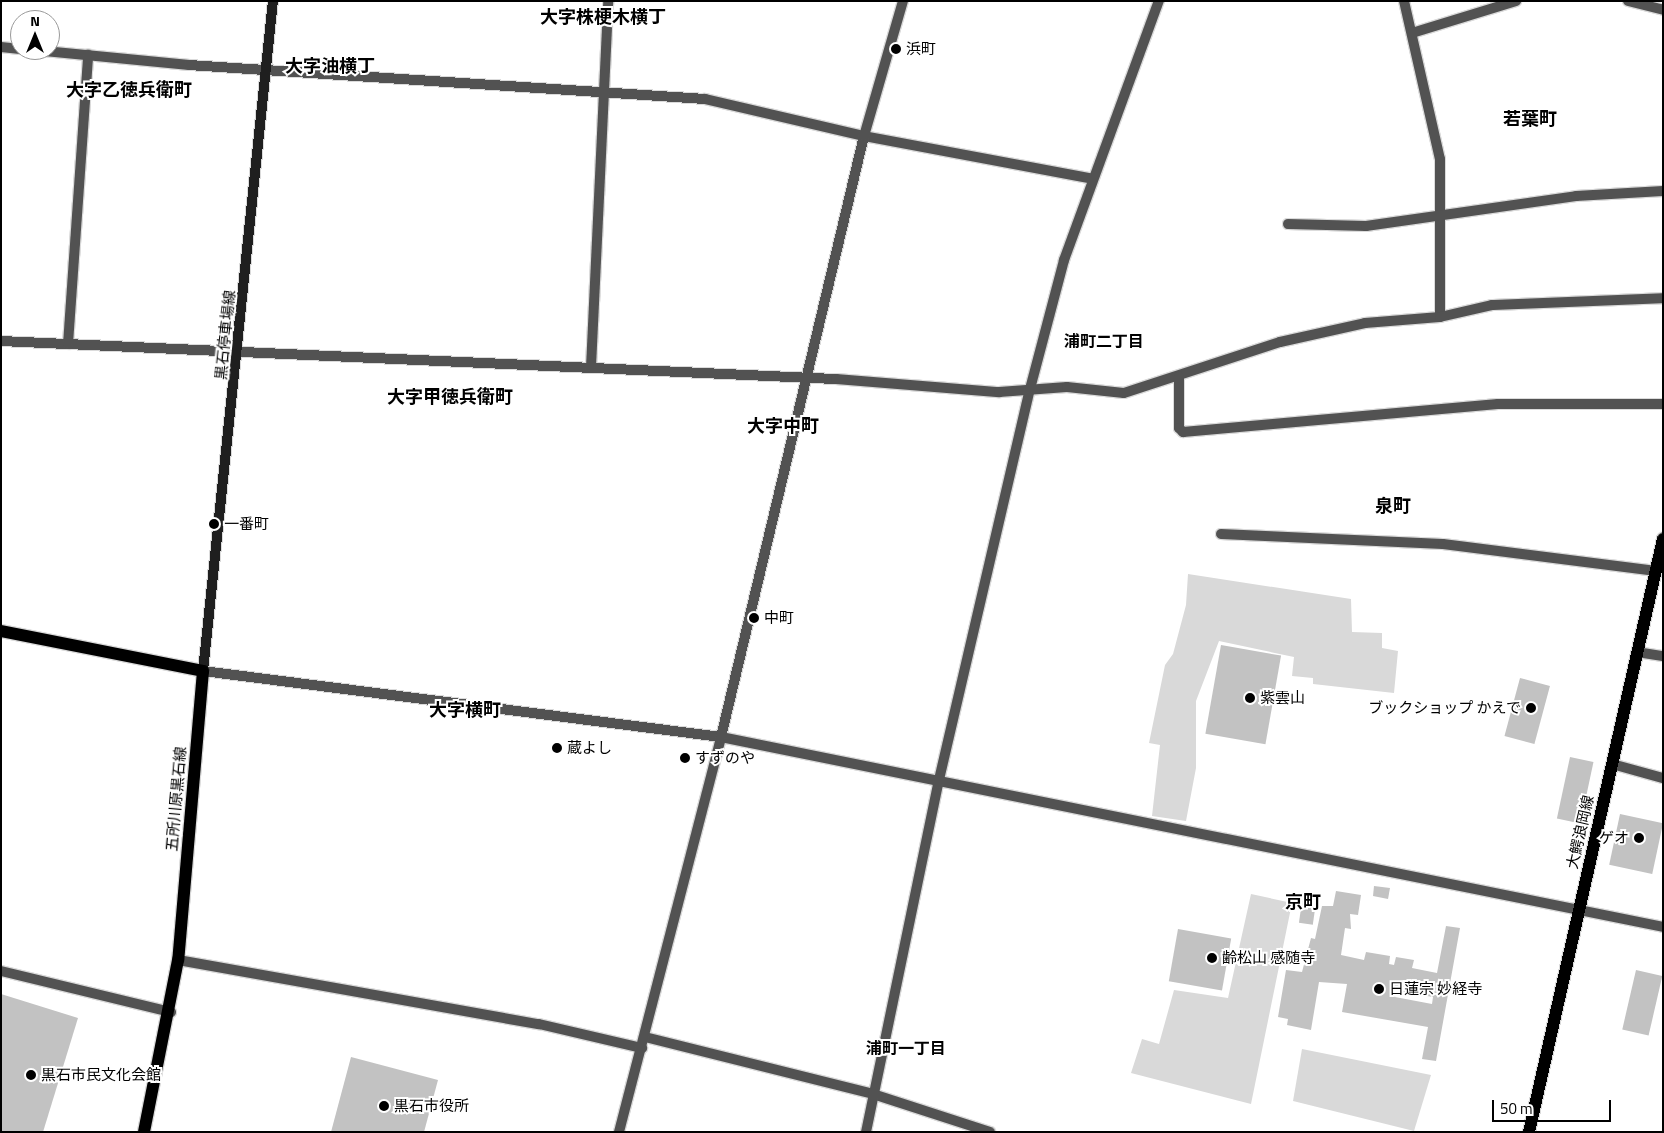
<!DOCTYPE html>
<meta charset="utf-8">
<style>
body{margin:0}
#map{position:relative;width:1664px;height:1133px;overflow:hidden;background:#fff;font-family:"Titillium Web","Noto Sans JP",sans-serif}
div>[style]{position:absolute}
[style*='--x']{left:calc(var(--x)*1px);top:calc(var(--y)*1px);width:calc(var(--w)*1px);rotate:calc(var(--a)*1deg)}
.green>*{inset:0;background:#d9d9d9}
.building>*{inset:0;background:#c2c2c2;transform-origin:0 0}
.roads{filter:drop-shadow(1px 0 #dbdbdb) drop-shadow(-1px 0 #dbdbdb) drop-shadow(0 1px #dbdbdb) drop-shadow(0 -1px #dbdbdb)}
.minor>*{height:10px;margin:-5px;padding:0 5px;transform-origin:5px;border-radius:5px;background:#525252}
.tertiary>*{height:10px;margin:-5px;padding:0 5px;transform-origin:5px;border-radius:5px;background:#525252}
.secondary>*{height:10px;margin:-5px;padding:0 5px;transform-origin:5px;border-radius:5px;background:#1f1f1f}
.primary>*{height:12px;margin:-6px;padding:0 6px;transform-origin:6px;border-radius:6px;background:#000}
.dots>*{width:14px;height:14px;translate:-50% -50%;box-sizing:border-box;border:2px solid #fff;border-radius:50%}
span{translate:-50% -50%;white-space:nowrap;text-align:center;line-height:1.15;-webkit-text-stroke:4px #fff;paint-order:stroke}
.poi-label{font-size:15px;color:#000}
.left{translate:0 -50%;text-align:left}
.right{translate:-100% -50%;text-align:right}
.street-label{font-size:15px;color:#000}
.neighbourhood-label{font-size:16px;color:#000;font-weight:700}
.quarter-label{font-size:18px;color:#000;font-weight:700}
.frame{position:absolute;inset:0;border:2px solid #000;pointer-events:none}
.north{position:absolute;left:10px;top:10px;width:50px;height:50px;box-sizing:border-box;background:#fff;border:1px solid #999;border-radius:50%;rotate:0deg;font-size:14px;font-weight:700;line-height:20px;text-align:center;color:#000}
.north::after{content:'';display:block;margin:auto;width:18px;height:22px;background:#000;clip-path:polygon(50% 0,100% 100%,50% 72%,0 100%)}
.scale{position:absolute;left:1492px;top:1100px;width:119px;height:22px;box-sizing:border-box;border:2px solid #000;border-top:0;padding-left:6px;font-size:15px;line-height:18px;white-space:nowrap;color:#000;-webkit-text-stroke:4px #fff;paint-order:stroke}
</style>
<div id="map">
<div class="green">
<div style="clip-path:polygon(1188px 574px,1351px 599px,1352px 632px,1382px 633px,1382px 648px,1398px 651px,1394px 693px,1313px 684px,1313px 678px,1292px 676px,1294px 657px,1219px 641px,1196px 701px,1196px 768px,1186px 821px,1152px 816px,1160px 745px,1149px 743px,1165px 665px,1173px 654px,1186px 605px)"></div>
<div style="clip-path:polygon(1251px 894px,1292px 903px,1251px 1104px,1131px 1073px,1142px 1039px,1159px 1044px,1174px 990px,1228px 998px)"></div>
<div style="clip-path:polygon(1302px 1049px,1431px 1075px,1414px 1131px,1293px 1101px)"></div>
</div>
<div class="building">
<div style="left:1221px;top:645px;width:61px;height:90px;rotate:10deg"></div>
<div style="left:1520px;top:678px;width:31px;height:60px;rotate:15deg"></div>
<div style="left:1570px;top:757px;width:24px;height:63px;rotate:12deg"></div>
<div style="left:1620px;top:814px;width:44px;height:52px;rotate:12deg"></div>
<div style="clip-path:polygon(1374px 886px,1390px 888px,1388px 899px,1373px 896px)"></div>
<div style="clip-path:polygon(evenodd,1336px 891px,1361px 895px,1358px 915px,1350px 914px,1351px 929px,1345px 928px,1341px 955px,1364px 960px,1366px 952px,1390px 956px,1389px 964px,1394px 965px,1396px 957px,1414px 960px,1412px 968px,1437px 973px,1446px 926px,1460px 928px,1436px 1061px,1422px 1059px,1428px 1027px,1342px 1012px,1347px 984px,1319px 982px,1311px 1030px,1287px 1025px,1288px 1019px,1278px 1017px,1286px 970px,1302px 972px,1311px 938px,1315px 939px,1322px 906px,1333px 906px,1336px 891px,1396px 991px,1433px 997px,1432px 1004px,1395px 997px,1396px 991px)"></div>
<div style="left:1302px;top:901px;width:14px;height:22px;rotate:8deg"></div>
<div style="left:1178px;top:929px;width:54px;height:53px;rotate:10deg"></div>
<div style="left:1636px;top:970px;width:27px;height:61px;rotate:13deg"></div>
<div style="clip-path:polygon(1px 994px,78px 1018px,43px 1132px,1px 1132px)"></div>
<div style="clip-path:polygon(351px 1057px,438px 1080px,424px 1132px,331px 1132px)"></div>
</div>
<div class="roads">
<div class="minor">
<div style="--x:1404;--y:1;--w:162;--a:77.2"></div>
<div style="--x:1440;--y:159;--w:158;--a:90"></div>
<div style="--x:1412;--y:33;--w:109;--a:-17.1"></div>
<div style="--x:1;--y:47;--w:19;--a:6"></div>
<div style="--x:34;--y:50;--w:156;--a:5.5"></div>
<div style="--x:189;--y:65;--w:517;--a:3.77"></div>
<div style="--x:705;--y:99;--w:163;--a:13.1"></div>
<div style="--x:864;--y:136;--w:233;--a:10.6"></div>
<div style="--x:1288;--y:224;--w:78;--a:1.5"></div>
<div style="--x:1366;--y:226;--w:212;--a:-8.1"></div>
<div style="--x:1576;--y:196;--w:87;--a:-3.3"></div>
<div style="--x:1;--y:341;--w:836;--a:2.61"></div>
<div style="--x:836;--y:379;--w:164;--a:4.6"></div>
<div style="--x:999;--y:392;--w:68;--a:-4.2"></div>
<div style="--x:1067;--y:387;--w:57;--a:6"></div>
<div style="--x:1124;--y:393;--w:164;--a:-18.1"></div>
<div style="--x:1280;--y:342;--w:87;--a:-12.6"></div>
<div style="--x:1365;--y:323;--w:75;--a:-4.6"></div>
<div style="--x:1440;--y:317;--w:53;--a:-13"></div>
<div style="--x:1492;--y:305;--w:171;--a:-2.3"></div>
<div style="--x:68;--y:344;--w:290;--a:-86"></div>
<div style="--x:591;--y:367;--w:366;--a:-87.3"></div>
<div style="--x:1179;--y:376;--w:52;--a:90"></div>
<div style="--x:1179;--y:428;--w:6;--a:45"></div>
<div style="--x:1183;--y:432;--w:316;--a:-5.1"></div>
<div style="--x:1498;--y:404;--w:165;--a:0"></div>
<div style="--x:1221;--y:534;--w:222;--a:2.6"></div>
<div style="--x:1443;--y:544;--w:215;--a:7.2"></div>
<div style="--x:1637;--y:652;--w:26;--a:9"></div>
<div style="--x:203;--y:671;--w:522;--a:7.26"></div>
<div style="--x:721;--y:737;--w:961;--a:11.4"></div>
<div style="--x:1612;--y:764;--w:53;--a:15.4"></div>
<div style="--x:178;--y:960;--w:367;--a:10.1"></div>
<div style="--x:539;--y:1024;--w:106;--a:13.1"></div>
<div style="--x:1;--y:971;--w:175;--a:13.6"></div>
<div style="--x:645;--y:1037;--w:235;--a:14"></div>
<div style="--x:873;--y:1094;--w:123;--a:18"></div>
<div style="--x:619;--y:1132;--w:408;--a:-75.5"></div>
<div style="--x:721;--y:737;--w:618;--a:-76.62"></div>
<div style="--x:864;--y:136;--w:141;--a:-73.9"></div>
<div style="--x:866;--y:1132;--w:355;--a:-78.3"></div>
<div style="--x:938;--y:784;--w:406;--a:-76.9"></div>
<div style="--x:1030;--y:389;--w:133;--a:-75.2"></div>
<div style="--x:1064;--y:260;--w:276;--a:-69.9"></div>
</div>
<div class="tertiary">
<div style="--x:1628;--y:1;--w:36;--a:14"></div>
</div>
<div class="secondary">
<div style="--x:203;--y:671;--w:674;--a:-84.04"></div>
</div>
<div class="primary">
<div style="--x:1;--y:631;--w:206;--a:11.2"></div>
<div style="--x:203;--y:671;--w:290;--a:94.9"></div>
<div style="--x:178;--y:960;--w:175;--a:101.2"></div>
<div style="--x:1529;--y:1132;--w:608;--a:-77.27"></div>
</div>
</div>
<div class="dots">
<div style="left:896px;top:49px;background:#000"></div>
<div style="left:214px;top:524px;background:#000"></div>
<div style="left:754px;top:618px;background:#000"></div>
<div style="left:1250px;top:698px;background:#000"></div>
<div style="left:1531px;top:708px;background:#000"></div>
<div style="left:557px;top:748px;background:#000"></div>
<div style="left:685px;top:758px;background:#000"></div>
<div style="left:1639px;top:838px;background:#000"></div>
<div style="left:1212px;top:958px;background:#000"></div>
<div style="left:1379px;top:989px;background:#000"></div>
<div style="left:31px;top:1075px;background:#000"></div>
<div style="left:384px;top:1106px;background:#000"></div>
</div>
<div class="poi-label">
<span class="left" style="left:906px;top:49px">浜町</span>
<span class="left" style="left:224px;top:524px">一番町</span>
<span class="left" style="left:764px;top:618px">中町</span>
<span class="left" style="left:1260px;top:698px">紫雲山</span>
<span class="right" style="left:1521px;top:708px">ブックショップ かえで</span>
<span class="left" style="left:567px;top:748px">蔵よし</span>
<span class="left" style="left:695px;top:758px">すずのや</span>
<span class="right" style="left:1629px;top:838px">ゲオ</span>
<span class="left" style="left:1222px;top:958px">齢松山 感随寺</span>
<span class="left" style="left:1389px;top:989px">日蓮宗 妙経寺</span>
<span class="left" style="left:41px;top:1075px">黒石市民文化会館</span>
<span class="left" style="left:394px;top:1106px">黒石市役所</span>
</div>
<div class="street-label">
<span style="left:225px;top:335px;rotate:-84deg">黒石停車場線</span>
<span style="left:176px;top:799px;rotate:-85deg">五所川原黒石線</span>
<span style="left:1580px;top:832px;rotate:-77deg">大鰐浪岡線</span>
</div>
<div class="neighbourhood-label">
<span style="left:1104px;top:341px">浦町二丁目</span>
<span style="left:906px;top:1048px">浦町一丁目</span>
</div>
<div class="quarter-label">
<span style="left:603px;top:17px">大字株梗木横丁</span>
<span style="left:330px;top:66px">大字油横丁</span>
<span style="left:129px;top:90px">大字乙徳兵衛町</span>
<span style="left:1530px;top:119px">若葉町</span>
<span style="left:450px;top:397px">大字甲徳兵衛町</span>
<span style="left:783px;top:426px">大字中町</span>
<span style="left:1393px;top:506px">泉町</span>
<span style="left:465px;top:710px">大字横町</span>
<span style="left:1303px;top:902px">京町</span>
</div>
<div class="frame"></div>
<div class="north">N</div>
<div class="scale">50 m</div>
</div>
